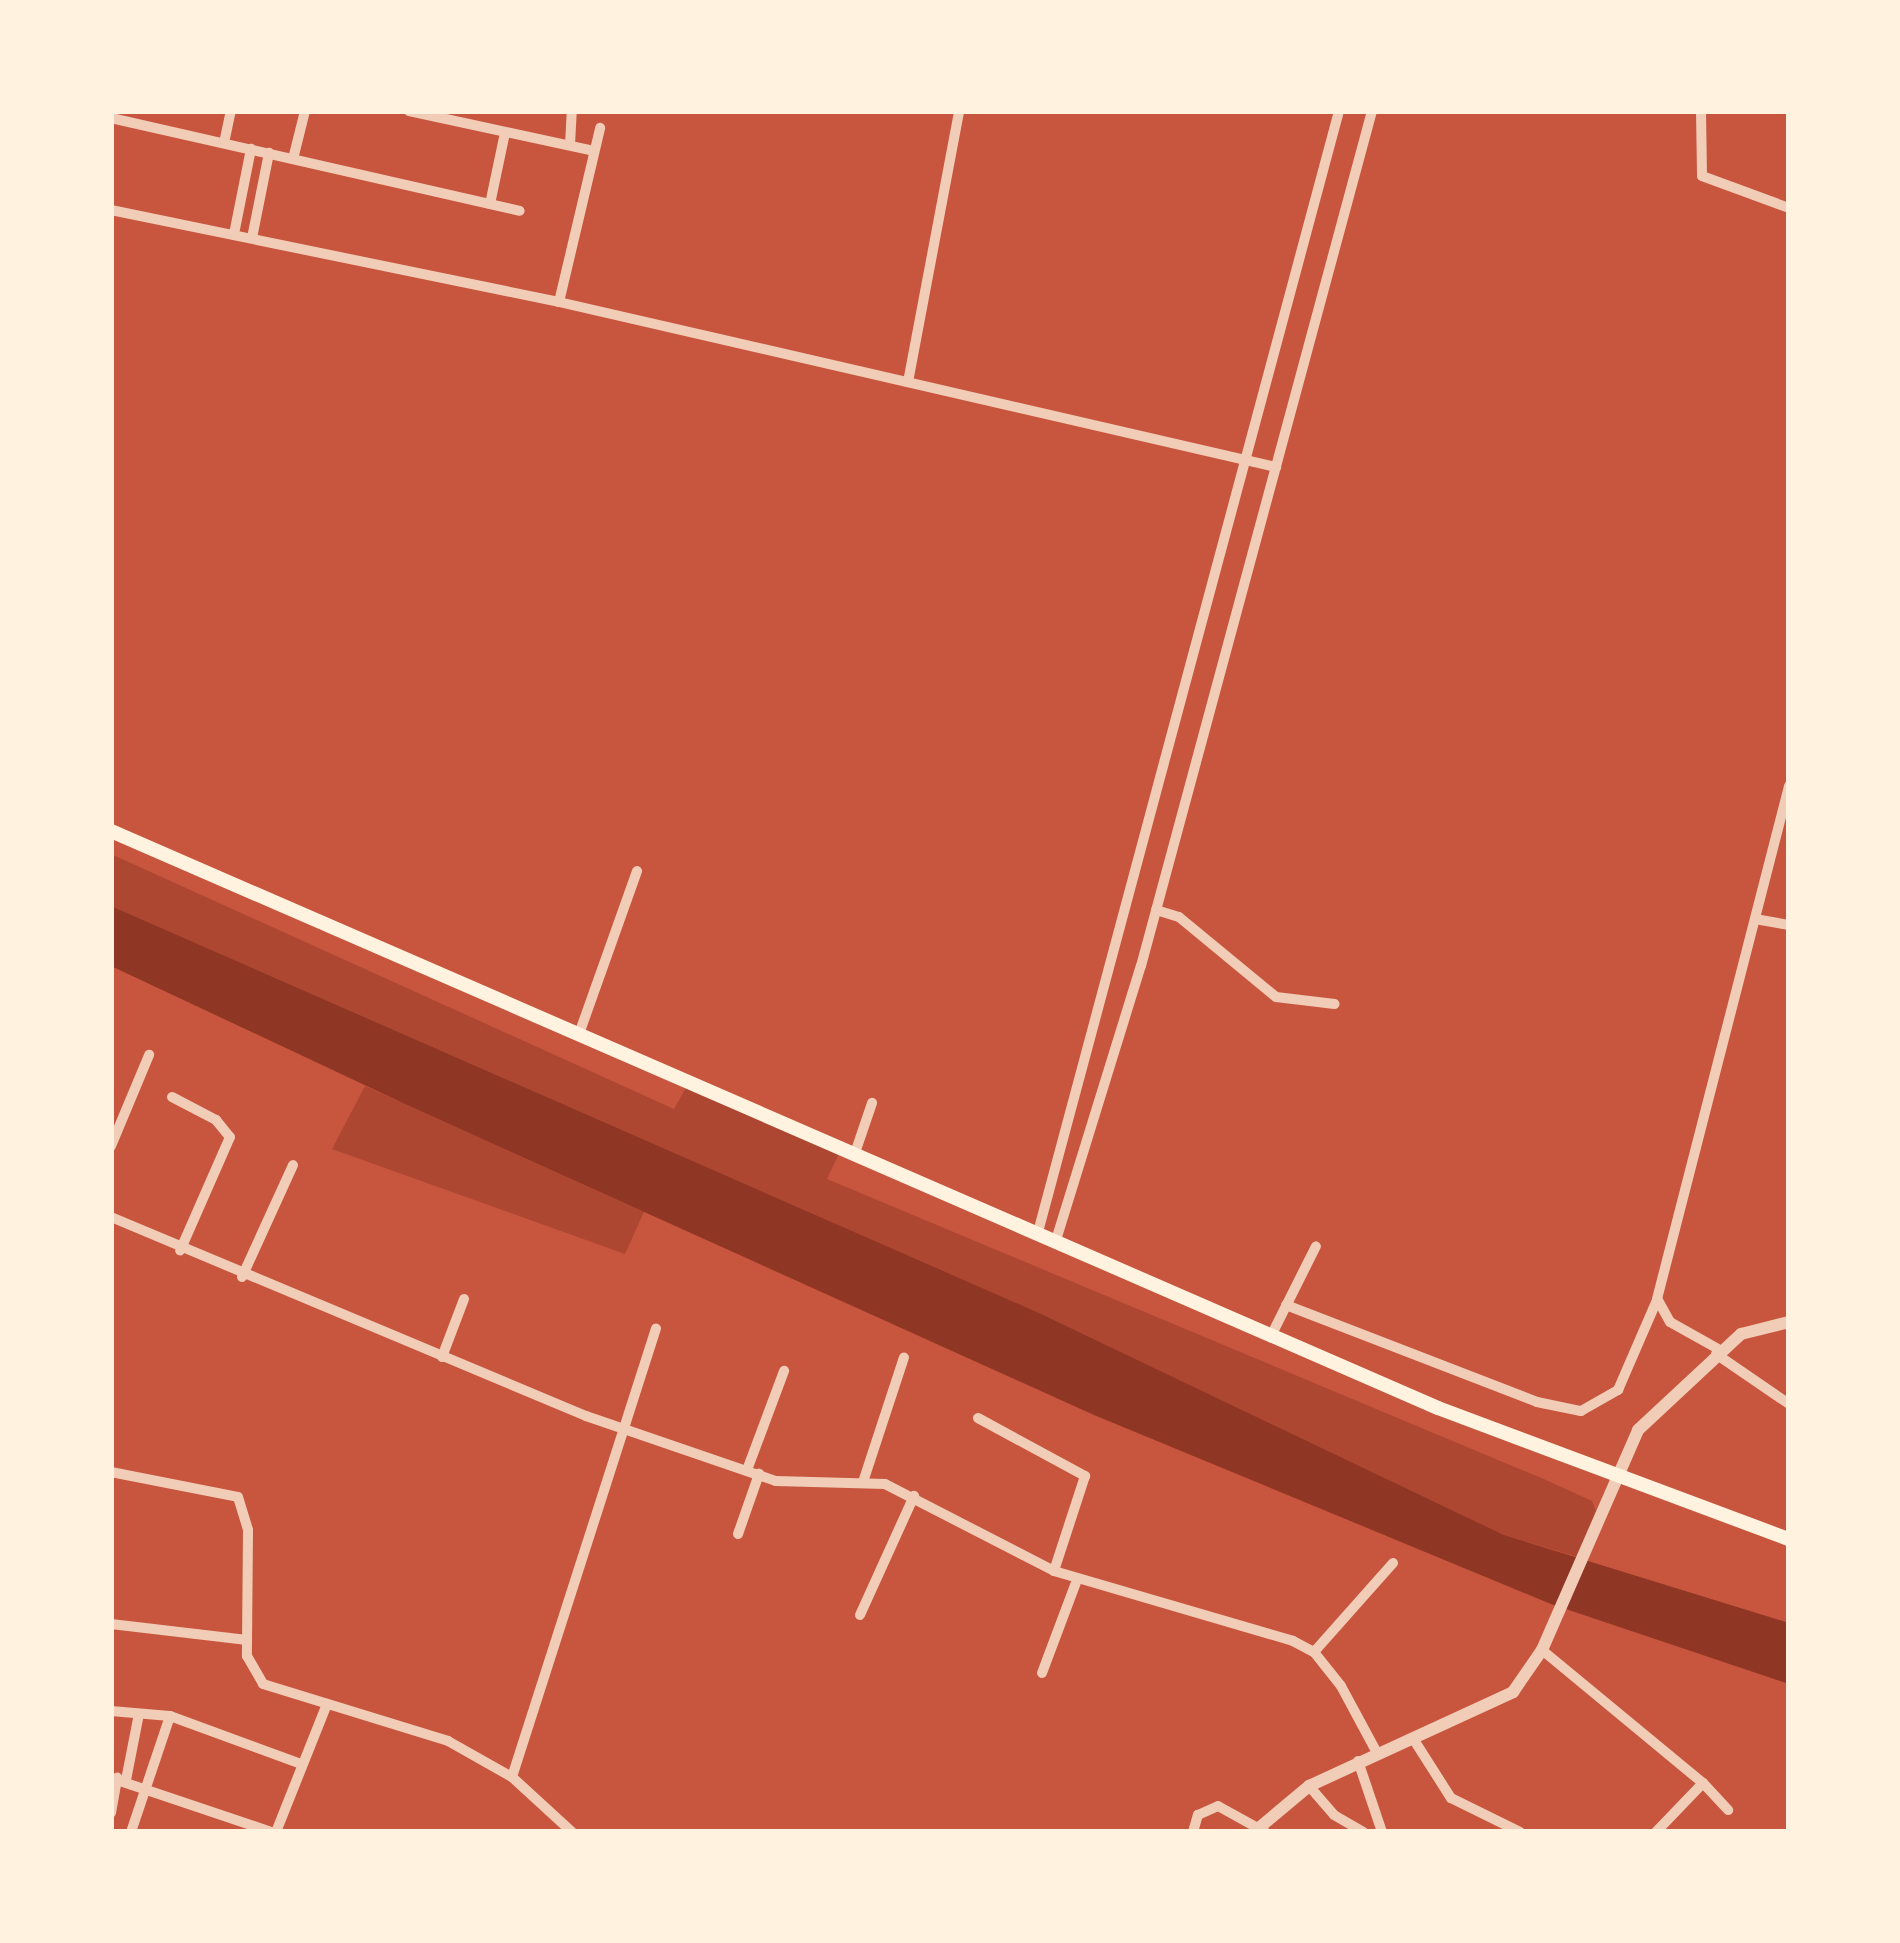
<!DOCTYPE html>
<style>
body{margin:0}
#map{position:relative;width:1900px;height:1943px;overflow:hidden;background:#c8553d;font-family:"Varela Round",sans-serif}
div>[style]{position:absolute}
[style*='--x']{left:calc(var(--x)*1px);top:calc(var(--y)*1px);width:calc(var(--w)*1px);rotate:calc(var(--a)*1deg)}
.green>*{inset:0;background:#ae4732}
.water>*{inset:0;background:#8f3625}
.minor>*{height:10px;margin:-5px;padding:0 5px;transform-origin:5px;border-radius:5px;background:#f1ccb7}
.tertiary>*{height:12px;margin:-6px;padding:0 6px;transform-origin:6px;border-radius:6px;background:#f1ccb7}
.secondary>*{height:14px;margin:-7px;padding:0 7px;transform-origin:7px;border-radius:7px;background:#fff3e0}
span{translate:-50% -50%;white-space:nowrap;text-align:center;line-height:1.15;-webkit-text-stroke:12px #fff3e0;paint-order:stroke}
.frame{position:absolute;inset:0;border:114px solid #fff3e0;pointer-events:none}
</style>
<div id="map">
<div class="green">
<div style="clip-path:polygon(111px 854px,674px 1109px,688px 1084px,843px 1145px,827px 1179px,1546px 1480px,1592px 1501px,1600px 1522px,1581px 1558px,1504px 1535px,1037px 1312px,111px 906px)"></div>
<div style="clip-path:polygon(365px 1086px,644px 1212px,625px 1254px,332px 1149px)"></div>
</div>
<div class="water">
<div style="clip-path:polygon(111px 906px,1037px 1312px,1504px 1535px,1789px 1623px,1789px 1684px,1551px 1604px,1094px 1415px,405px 1104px,111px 966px)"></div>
</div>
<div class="minor">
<div style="--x:409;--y:111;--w:189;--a:12.2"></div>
<div style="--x:1701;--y:111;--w:65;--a:89.1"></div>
<div style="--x:1702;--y:176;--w:93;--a:20.2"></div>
<div style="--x:111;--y:118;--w:419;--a:12.8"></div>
<div style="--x:224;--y:143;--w:33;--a:-78"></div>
<div style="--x:570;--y:145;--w:34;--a:-87"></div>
<div style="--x:293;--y:159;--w:49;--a:-76"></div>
<div style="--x:490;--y:204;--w:73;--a:-78.1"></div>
<div style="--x:111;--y:210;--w:457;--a:11.6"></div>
<div style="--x:559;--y:302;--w:736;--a:12.96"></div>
<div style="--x:234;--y:234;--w:87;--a:-78.7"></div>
<div style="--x:252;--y:238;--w:87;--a:-78.7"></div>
<div style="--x:559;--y:302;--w:179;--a:-76.7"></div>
<div style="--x:908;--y:382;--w:276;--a:-79.3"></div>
<div style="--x:1156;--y:910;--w:24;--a:17"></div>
<div style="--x:1179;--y:917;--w:126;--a:39.5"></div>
<div style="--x:1276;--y:997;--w:59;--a:6.8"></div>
<div style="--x:1755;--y:919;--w:35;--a:10"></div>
<div style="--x:579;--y:1034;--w:173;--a:-70.4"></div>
<div style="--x:172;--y:1097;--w:50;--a:27.6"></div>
<div style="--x:216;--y:1120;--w:22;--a:51"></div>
<div style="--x:230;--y:1137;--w:124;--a:113.7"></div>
<div style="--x:111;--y:1146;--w:99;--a:-67.3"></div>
<div style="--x:855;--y:1153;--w:53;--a:-71.2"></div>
<div style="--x:111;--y:1217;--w:515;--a:22.73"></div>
<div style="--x:586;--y:1416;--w:201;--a:18.9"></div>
<div style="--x:776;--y:1481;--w:109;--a:1.6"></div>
<div style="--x:885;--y:1484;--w:190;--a:27.2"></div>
<div style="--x:1054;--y:1571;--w:249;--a:16.3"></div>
<div style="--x:1293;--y:1641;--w:24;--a:28"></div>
<div style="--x:1314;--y:1652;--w:43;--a:51.5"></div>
<div style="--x:1341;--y:1686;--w:74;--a:61.7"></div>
<div style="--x:1038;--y:1232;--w:1161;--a:-74.97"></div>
<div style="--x:1056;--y:1240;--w:287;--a:-72.8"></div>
<div style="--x:1141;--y:966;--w:886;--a:-74.88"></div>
<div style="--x:242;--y:1277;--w:123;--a:-65.5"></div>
<div style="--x:1286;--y:1305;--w:269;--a:21.1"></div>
<div style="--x:1537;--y:1402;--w:45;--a:11.6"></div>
<div style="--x:1581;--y:1411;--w:43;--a:-29.6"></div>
<div style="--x:1618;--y:1390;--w:96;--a:-66.6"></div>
<div style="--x:1272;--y:1334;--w:98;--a:-63.4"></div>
<div style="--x:1720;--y:1350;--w:57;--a:-150.8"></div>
<div style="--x:1670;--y:1322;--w:26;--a:-119"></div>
<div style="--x:1657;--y:1299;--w:530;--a:-75.57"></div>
<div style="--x:1716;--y:1354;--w:88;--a:34.4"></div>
<div style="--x:442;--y:1357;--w:62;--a:-69.2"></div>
<div style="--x:978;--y:1418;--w:122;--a:28.5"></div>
<div style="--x:1085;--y:1476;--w:100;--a:108.1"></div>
<div style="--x:747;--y:1470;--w:106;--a:-69.5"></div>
<div style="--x:111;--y:1472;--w:129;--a:11.1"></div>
<div style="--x:238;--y:1497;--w:34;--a:73"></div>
<div style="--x:248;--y:1530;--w:126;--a:90.5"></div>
<div style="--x:247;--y:1656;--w:32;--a:60"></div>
<div style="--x:263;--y:1684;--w:194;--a:17.1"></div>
<div style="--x:448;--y:1741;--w:73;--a:29.4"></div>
<div style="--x:512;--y:1777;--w:81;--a:42.5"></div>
<div style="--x:864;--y:1479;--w:128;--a:-71.8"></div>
<div style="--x:738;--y:1534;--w:64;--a:-70.7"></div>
<div style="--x:860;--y:1615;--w:131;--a:-65.6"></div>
<div style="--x:111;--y:1624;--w:137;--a:6.7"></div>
<div style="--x:1542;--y:1650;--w:209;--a:39.6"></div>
<div style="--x:1703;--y:1783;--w:68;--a:133.8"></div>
<div style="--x:1314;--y:1652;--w:119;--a:-48.4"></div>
<div style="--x:1042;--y:1673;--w:99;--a:-69.4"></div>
<div style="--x:111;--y:1711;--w:59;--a:4.8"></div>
<div style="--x:170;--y:1716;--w:140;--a:20.1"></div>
<div style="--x:1414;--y:1740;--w:69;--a:57.5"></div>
<div style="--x:1451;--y:1798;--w:77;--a:26.2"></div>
<div style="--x:1358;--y:1761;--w:75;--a:71.3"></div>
<div style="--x:512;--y:1777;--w:471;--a:-72.2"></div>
<div style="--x:111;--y:1778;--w:169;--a:18.6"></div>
<div style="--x:126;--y:1780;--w:67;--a:-78.9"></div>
<div style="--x:1703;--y:1783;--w:37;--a:47"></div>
<div style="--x:1309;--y:1786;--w:38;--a:49"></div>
<div style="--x:1334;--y:1815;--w:34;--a:30"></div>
<div style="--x:111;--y:1813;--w:36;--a:-80"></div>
<div style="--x:131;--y:1832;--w:122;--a:-71.4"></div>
<div style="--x:276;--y:1832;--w:138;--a:-68.3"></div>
<div style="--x:1193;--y:1832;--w:18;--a:-74"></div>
<div style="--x:1198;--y:1815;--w:22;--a:-24"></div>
<div style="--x:1218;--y:1806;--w:54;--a:29"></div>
</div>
<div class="tertiary">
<div style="--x:1254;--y:1832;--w:72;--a:-39.9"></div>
<div style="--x:1309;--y:1786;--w:225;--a:-24.7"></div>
<div style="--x:1513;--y:1692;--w:51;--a:-55.4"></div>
<div style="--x:1542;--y:1650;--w:240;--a:-66.4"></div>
<div style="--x:1638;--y:1430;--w:141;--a:-43"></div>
<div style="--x:1741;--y:1334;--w:49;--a:-14"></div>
</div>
<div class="secondary">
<div style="--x:111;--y:831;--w:1447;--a:23.5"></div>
<div style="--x:1438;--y:1408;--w:375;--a:20.5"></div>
</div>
<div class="frame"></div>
</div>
